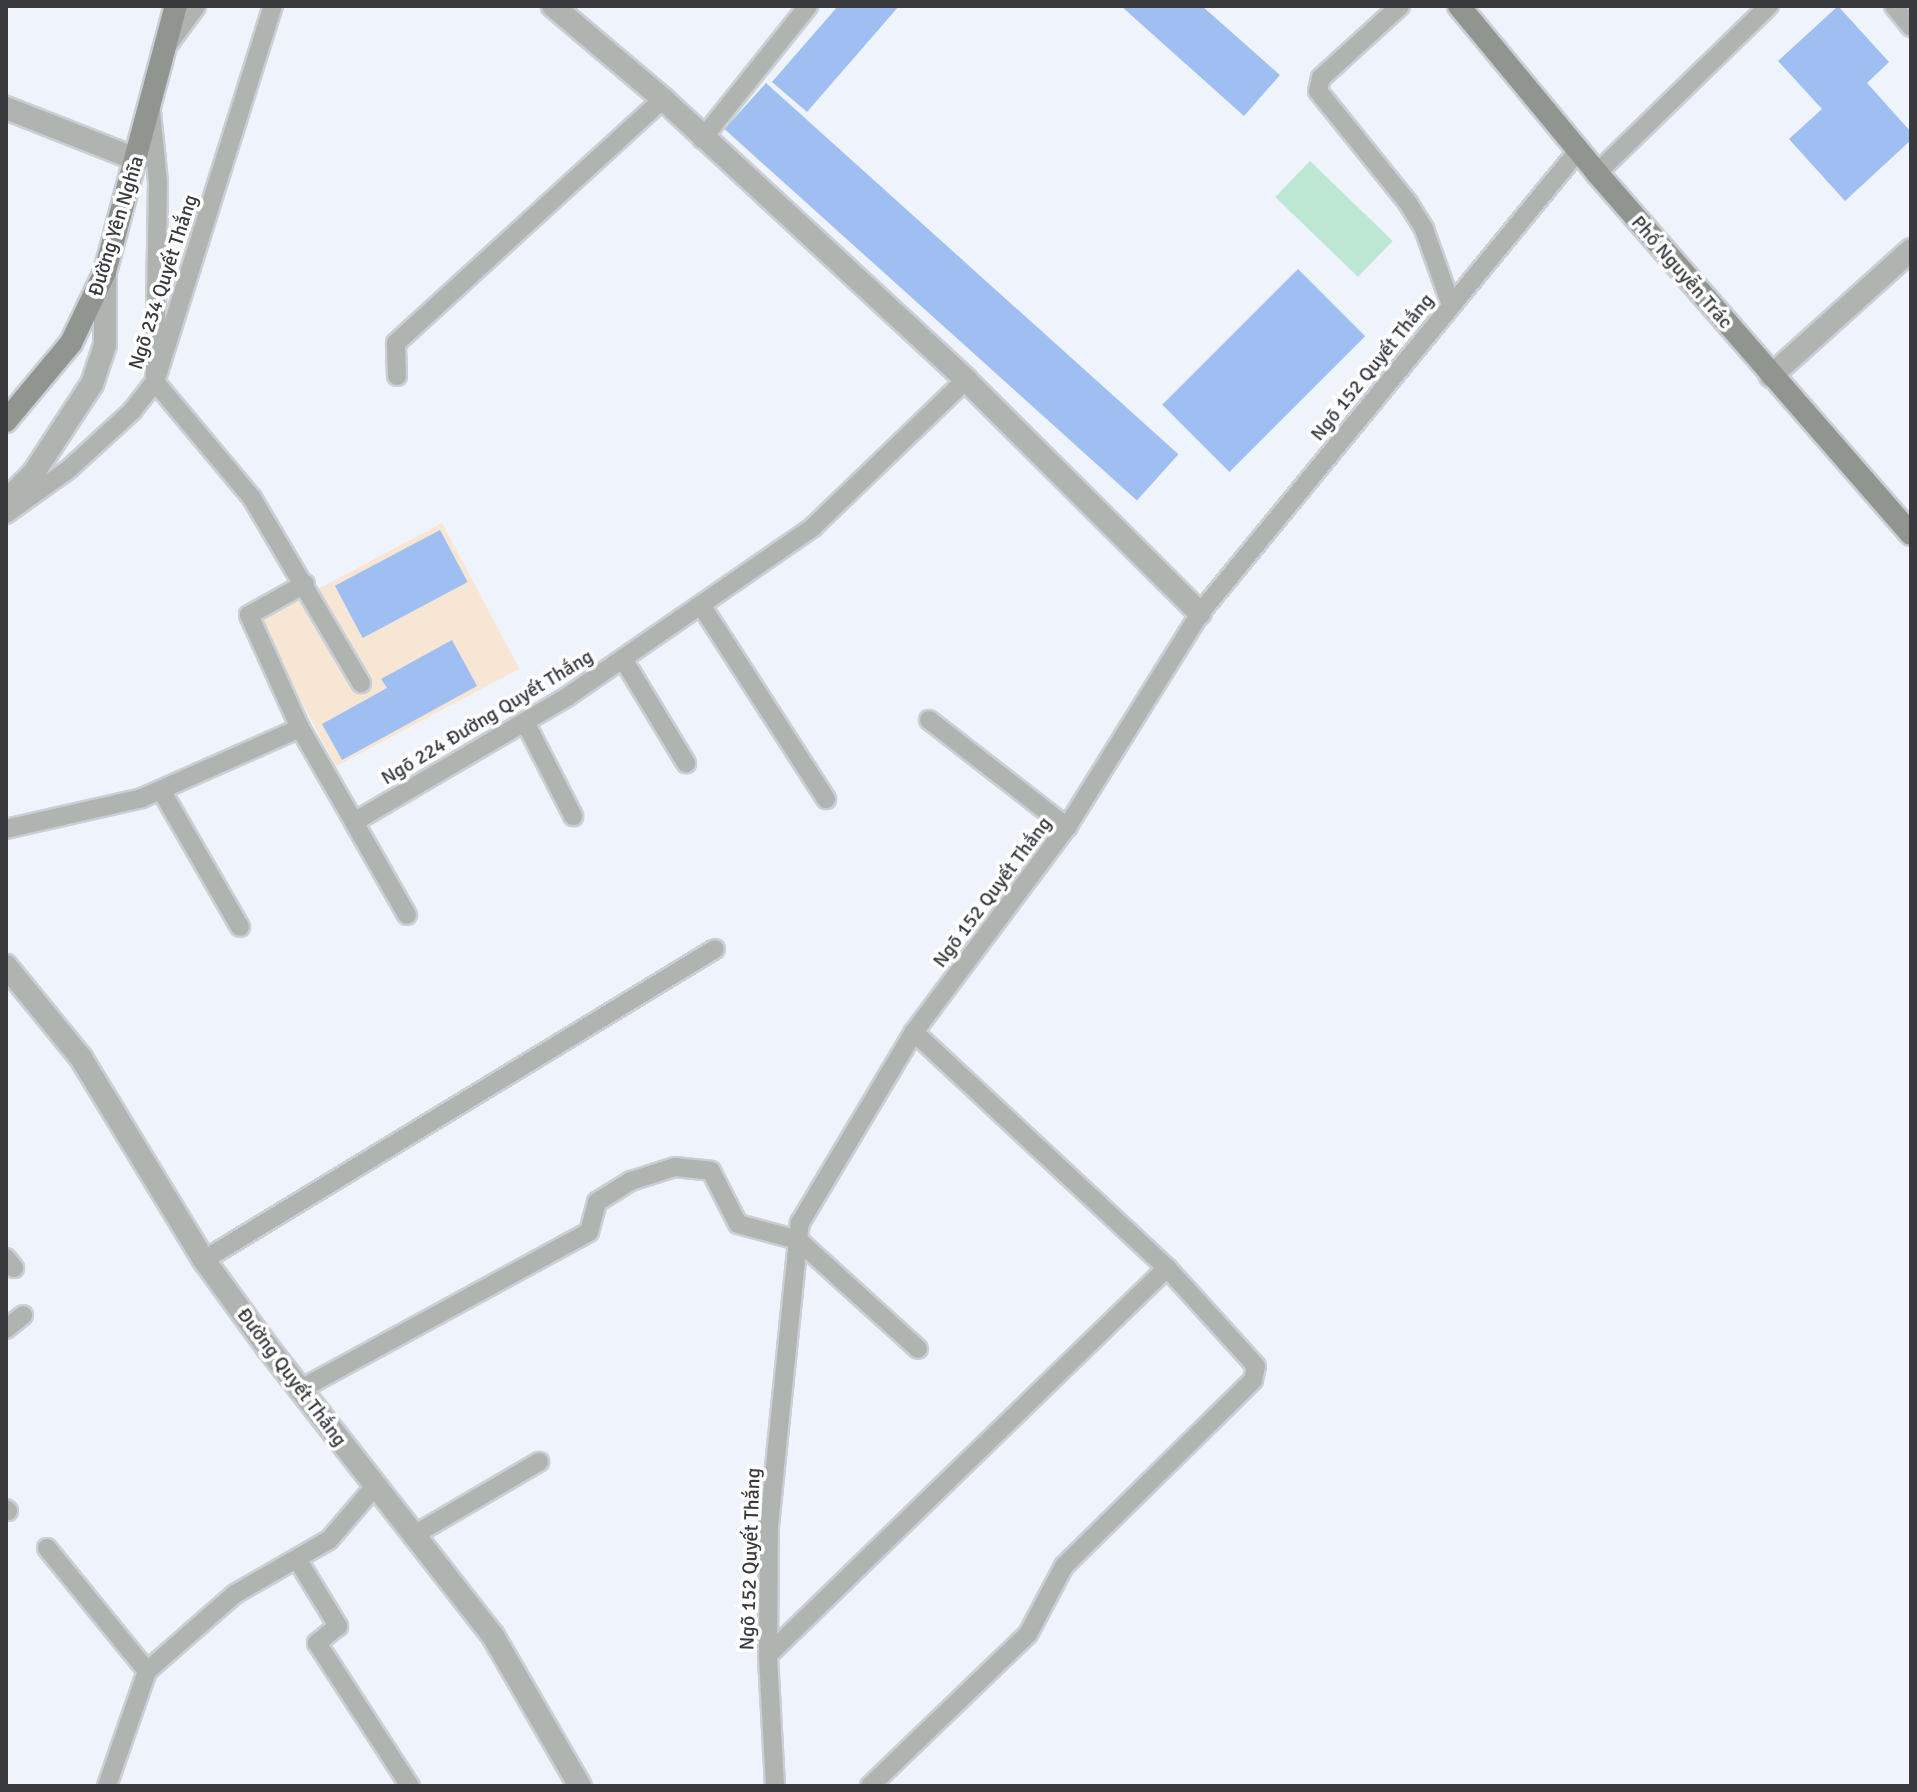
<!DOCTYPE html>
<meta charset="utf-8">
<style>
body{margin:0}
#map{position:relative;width:1917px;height:1792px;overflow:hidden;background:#eff4fc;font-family:Signika,sans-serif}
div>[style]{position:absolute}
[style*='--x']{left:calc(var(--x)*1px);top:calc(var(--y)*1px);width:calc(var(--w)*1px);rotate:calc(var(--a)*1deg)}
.industrial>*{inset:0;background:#f8e6d5;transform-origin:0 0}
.green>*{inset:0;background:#bde6d3;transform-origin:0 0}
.building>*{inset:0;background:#9fbef1;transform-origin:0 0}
.roads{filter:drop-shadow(2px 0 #cacfd6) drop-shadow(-2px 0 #cacfd6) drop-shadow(0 2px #cacfd6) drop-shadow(0 -2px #cacfd6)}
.service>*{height:18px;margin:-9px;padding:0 9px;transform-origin:9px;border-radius:9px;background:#b0b4b0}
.minor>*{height:22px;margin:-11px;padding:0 11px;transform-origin:11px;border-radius:11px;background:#b0b4b0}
.tertiary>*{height:22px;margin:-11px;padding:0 11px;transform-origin:11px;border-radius:11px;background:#b0b4b0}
.secondary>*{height:22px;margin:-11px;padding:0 11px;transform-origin:11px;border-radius:11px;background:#909590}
span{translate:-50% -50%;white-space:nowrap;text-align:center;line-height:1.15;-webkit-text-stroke:7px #fff;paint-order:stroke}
.street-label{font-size:20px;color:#383a3d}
.frame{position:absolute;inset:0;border:8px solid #383a3d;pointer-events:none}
</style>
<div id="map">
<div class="industrial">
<div style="left:442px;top:523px;width:165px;height:208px;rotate:62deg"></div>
</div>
<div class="green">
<div style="left:1310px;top:161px;width:115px;height:50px;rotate:44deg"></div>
</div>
<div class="building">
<div style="clip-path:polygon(838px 6px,899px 6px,807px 112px,772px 82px)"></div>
<div style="clip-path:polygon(1121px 6px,1202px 6px,1280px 75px,1244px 116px)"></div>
<div style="clip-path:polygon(1838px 6px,1889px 62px,1867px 83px,1911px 132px,1911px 140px,1845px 201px,1789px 139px,1822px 109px,1778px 61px)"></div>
<div style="left:766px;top:83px;width:555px;height:62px;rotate:42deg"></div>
<div style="left:1298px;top:269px;width:95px;height:192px;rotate:45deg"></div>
<div style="left:440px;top:530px;width:59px;height:119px;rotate:62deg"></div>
<div style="clip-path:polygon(452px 640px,477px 686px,342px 760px,322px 724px,387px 688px,381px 679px)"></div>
</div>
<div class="roads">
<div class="service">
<div style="--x:1400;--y:6;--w:107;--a:137.7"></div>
<div style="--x:1321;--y:78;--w:13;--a:103"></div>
<div style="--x:1318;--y:91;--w:144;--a:51.2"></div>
<div style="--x:1408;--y:203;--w:31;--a:58"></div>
<div style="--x:1424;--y:229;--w:81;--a:70.4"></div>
<div style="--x:1894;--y:6;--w:27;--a:51"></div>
<div style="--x:151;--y:112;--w:70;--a:84.3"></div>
<div style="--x:158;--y:182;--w:200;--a:90.9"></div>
<div style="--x:155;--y:382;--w:151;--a:50.1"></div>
<div style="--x:252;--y:498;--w:215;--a:59.5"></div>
<div style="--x:702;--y:139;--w:170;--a:-51.4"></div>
<div style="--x:1597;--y:173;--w:240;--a:-44.2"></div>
<div style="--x:397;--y:376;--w:33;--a:-92"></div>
<div style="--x:396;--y:343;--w:362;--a:-42.4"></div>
<div style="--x:6;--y:514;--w:77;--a:-35.5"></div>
<div style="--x:69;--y:469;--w:86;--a:-42.6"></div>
<div style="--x:132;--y:411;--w:37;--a:-52"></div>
<div style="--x:155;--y:382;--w:394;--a:-72.6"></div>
<div style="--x:701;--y:605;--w:231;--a:57.2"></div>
<div style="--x:623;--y:659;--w:122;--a:58.8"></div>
<div style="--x:929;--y:720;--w:175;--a:37.8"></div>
<div style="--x:525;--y:722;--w:106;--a:62.9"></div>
<div style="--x:300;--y:728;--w:124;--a:-114.3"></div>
<div style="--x:249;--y:615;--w:64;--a:-29"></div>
<div style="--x:161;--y:790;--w:158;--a:60"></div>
<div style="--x:354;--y:822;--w:107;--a:60.3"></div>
<div style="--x:6;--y:829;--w:139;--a:-12.8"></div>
<div style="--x:142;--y:798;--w:173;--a:-23.9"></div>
<div style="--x:300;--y:728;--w:108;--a:60.1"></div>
<div style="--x:354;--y:822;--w:247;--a:-30.4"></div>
<div style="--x:567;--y:697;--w:299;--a:-34.6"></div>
<div style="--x:813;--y:527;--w:212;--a:-43.9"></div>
<div style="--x:6;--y:1258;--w:13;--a:51"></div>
<div style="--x:204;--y:1260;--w:598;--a:-31.33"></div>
<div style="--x:6;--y:1329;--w:22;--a:-39"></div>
<div style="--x:301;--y:1389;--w:328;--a:-28.6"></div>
<div style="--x:589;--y:1232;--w:31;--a:-75"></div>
<div style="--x:597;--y:1202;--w:40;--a:-32"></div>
<div style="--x:631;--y:1181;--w:46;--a:-17.7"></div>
<div style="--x:675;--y:1167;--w:36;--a:6"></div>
<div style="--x:711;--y:1171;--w:59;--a:63"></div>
<div style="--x:738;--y:1224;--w:62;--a:14.9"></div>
<div style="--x:798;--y:1240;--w:162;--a:42.2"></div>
<div style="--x:6;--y:1509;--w:3;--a:45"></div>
<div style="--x:414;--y:1535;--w:145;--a:-30.3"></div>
<div style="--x:47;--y:1548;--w:159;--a:50.9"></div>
<div style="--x:297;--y:1559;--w:79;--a:58.5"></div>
<div style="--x:338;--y:1626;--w:27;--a:141"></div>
<div style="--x:317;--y:1643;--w:171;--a:57"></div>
<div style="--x:768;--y:1655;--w:556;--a:-44.13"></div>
<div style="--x:107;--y:1786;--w:122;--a:-70.8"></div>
<div style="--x:147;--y:1671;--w:117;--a:-41.2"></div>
<div style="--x:235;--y:1594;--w:108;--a:-29.9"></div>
<div style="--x:329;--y:1540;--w:72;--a:-49.5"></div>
<div style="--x:775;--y:1786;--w:131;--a:-93.1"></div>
<div style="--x:768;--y:1655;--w:129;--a:-89.6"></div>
<div style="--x:769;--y:1526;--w:305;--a:-84.2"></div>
<div style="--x:800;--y:1223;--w:222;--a:-59.2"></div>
<div style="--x:914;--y:1032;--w:256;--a:-53.3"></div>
<div style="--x:1067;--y:827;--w:252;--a:-58.1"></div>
<div style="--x:1200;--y:613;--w:597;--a:-50.71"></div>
<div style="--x:870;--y:1786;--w:219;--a:-43.9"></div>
<div style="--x:1028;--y:1634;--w:77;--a:-62.1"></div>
<div style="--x:1064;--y:1566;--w:265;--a:-44.5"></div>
<div style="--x:1253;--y:1380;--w:14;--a:-78"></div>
<div style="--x:1256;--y:1366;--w:132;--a:-132.2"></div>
<div style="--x:1167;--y:1268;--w:346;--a:-137"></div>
</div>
<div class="minor">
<div style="--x:553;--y:6;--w:144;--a:40.2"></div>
<div style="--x:663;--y:99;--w:413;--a:42.8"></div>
<div style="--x:966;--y:380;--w:330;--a:44.9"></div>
<div style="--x:166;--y:44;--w:47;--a:-53.6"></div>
<div style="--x:1771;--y:376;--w:188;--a:-42"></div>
</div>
<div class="tertiary">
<div style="--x:6;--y:108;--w:142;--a:21.5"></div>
<div style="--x:6;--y:501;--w:38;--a:-45"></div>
<div style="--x:33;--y:474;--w:108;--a:-56.8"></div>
<div style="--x:92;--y:384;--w:41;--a:-71.6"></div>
<div style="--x:105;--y:345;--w:73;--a:-90"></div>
<div style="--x:6;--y:966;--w:119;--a:50.8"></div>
<div style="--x:81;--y:1058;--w:237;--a:58.7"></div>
<div style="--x:204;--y:1260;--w:109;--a:54"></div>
<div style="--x:268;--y:1348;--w:365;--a:52"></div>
<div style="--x:493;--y:1636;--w:173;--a:59.9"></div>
</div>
<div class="secondary">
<div style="--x:1459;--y:6;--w:217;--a:50.4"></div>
<div style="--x:1597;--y:173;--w:478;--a:49"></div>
<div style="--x:6;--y:421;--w:102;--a:-50.2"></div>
<div style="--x:71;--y:343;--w:79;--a:-64.4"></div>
<div style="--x:105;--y:272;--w:275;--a:-75.1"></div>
</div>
</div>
<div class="street-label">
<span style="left:116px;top:226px;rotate:-73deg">Đường Yên Nghĩa</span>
<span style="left:1682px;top:272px;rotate:49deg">Phố Nguyễn Trác</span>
<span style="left:163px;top:282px;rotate:-72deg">Ngõ 234 Quyết Thắng</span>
<span style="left:1372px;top:367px;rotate:-51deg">Ngõ 152 Quyết Thắng</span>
<span style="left:487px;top:717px;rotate:-31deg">Ngõ 224 Đường Quyết Thắng</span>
<span style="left:992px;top:892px;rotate:-53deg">Ngõ 152 Quyết Thắng</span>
<span style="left:292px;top:1377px;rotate:53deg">Đường Quyết Thắng</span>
<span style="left:750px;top:1559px;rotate:-88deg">Ngõ 152 Quyết Thắng</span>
</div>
<div class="frame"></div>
</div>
